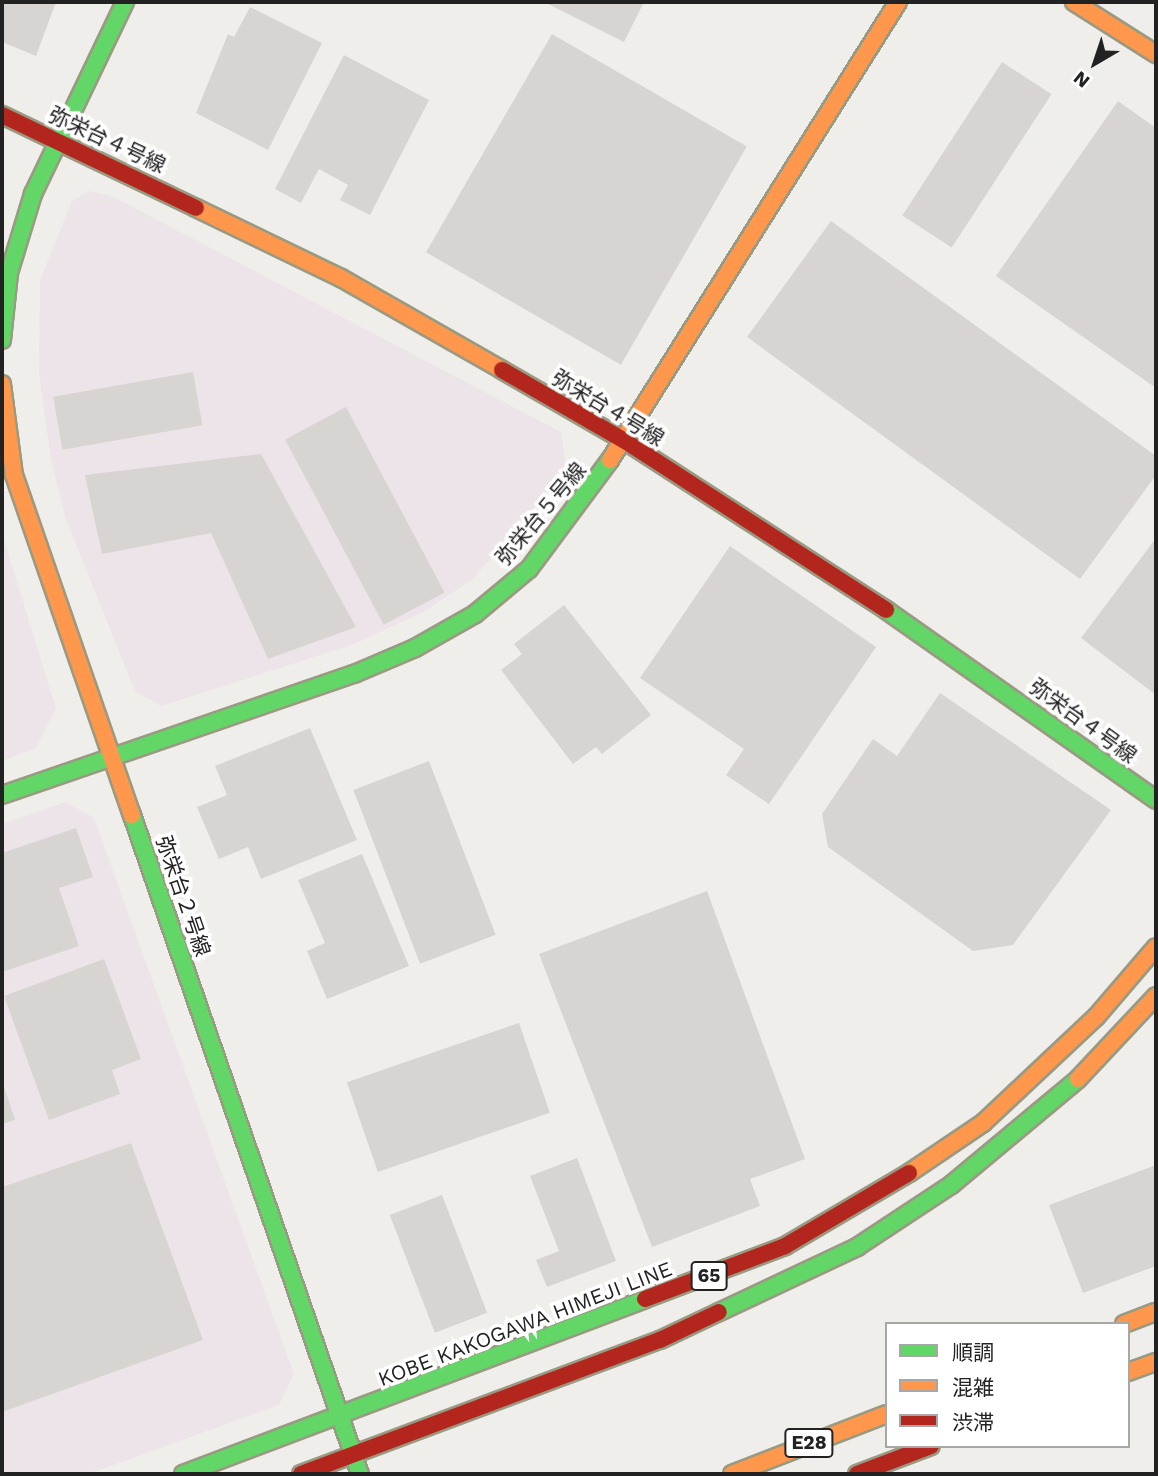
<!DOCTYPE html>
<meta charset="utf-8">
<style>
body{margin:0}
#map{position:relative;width:1158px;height:1476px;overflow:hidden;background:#f0eeeb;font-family:"Work Sans","Noto Sans JP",sans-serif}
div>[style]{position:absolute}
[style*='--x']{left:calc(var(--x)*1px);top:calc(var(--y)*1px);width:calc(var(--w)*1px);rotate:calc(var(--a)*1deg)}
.industrial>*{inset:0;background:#ede4e9}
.building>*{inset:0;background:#d7d4d2;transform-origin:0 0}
.roads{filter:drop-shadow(2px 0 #999a82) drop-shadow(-2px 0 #999a82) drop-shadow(0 2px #999a82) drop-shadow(0 -2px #999a82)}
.fast>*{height:16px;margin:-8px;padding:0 8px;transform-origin:8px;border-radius:8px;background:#63d668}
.slow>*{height:16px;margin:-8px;padding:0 8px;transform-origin:8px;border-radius:8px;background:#ff974d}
.jam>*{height:16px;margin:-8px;padding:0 8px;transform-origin:8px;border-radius:8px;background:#b3261e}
span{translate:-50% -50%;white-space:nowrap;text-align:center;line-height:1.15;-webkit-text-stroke:7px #fff;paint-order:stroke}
.shield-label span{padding:2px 5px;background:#fff;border:2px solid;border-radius:5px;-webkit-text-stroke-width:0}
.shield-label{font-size:19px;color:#222;font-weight:700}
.street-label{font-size:21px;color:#222}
.frame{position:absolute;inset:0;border:4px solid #222;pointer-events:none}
.legend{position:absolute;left:885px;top:1322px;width:245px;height:126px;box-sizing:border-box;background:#fff;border:2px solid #a7a7a7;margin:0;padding:9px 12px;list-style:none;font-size:21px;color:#222}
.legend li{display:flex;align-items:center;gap:14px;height:35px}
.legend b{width:35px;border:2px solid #a7a7a7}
.north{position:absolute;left:1060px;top:28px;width:70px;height:70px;-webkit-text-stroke:5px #fff;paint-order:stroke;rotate:219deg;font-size:19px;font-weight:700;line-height:28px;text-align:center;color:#222}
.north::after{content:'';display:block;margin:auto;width:24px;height:32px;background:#222;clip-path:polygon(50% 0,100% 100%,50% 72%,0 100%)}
</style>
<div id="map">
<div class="industrial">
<div style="clip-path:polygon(89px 191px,112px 196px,561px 432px,567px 469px,472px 580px,423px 612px,352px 645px,161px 706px,135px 691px,66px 520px,51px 460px,39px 374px,40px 280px,72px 201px)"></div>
<div style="clip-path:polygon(2px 533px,56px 708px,36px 748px,2px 761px)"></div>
<div style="clip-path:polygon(66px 802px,94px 818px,294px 1374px,279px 1405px,89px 1474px,2px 1474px,2px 824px)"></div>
</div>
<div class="building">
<div style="clip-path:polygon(2px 2px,56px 2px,36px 56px,2px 42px)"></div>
<div style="clip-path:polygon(544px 2px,644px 2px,624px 42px)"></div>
<div style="clip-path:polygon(250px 7px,322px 43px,268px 150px,196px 113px,228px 34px,234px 37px)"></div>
<div style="left:552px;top:34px;width:225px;height:252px;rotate:30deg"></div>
<div style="clip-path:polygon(344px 55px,429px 100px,370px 215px,340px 200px,348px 185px,319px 169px,301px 203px,275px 189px)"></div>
<div style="left:1002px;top:62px;width:59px;height:183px;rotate:33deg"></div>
<div style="clip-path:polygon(1118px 101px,1156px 128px,1156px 388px,996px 276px)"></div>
<div style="clip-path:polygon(831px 221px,1156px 456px,1156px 475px,1080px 579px,747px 337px)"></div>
<div style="left:193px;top:372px;width:54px;height:142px;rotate:80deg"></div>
<div style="left:346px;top:407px;width:210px;height:69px;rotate:62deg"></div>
<div style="clip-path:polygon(261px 454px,356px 627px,268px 659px,211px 533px,102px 554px,85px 475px)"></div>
<div style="clip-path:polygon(1156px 538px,1156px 695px,1081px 638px)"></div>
<div style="clip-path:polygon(730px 546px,876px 647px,769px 804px,726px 775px,744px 749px,640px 678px)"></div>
<div style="clip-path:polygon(564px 605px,651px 715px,602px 754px,596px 747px,573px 764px,501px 670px,522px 654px,514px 644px)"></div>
<div style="clip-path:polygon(940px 693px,1111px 810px,1013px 945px,973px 951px,828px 847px,822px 814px,873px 739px,897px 756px)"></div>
<div style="clip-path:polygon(310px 728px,357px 840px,261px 879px,248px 847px,219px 859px,197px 807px,227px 795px,215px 766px)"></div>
<div style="left:429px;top:761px;width:186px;height:81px;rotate:69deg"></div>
<div style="clip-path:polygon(76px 828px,93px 877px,59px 888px,79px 946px,2px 972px,2px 853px)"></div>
<div style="clip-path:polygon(362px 854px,409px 966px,327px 999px,307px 951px,325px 943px,298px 880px)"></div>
<div style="clip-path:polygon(707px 891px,805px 1159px,750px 1179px,760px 1206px,652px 1247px,539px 954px)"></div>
<div style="clip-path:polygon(104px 959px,141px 1059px,112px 1070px,120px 1094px,49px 1120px,4px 996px)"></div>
<div style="left:519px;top:1023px;width:95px;height:182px;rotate:71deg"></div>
<div style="clip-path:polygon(2px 1081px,15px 1120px,2px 1124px)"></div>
<div style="clip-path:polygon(131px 1143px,203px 1340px,2px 1412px,2px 1187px)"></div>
<div style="clip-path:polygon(577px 1158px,616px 1261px,547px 1287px,536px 1260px,559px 1251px,530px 1176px)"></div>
<div style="clip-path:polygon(1156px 1165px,1156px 1266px,1083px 1293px,1049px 1205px)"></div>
<div style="left:442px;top:1195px;width:126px;height:56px;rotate:69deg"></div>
</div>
<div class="roads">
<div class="fast">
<div style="--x:2;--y:340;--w:67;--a:-84"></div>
<div style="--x:9;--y:273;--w:83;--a:-73.1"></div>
<div style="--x:33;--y:194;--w:213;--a:-64.4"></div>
<div style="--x:886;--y:610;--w:330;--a:35.1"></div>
<div style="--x:2;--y:795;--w:372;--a:-19"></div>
<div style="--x:354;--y:674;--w:66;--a:-23.1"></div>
<div style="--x:415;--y:648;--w:69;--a:-29.5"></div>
<div style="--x:475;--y:614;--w:70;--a:-39.8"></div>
<div style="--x:529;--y:569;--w:136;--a:-53.4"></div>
<div style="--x:132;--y:815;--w:697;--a:70.92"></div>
<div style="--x:719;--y:1312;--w:153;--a:-25.2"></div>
<div style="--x:857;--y:1247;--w:113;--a:-33.4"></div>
<div style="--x:951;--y:1185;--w:165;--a:-39.8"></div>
<div style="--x:183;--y:1474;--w:494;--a:-20.7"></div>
</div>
<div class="slow">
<div style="--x:1074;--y:2;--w:97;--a:32.4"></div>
<div style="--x:196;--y:208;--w:161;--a:25.8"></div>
<div style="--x:341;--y:278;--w:185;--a:29.7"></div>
<div style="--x:2;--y:384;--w:92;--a:82.5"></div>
<div style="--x:14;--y:475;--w:360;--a:70.9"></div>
<div style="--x:610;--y:460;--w:541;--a:-57.84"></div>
<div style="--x:1078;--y:1079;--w:114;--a:-46.8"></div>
<div style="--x:909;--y:1173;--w:89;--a:-34"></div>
<div style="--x:983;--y:1123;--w:155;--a:-43.2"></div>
<div style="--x:1096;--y:1017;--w:92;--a:-49.4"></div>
<div style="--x:1124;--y:1324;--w:34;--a:-21"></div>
<div style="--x:1128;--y:1372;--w:30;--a:-20"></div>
<div style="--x:732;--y:1474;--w:166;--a:-21.2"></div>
</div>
<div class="jam">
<div style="--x:2;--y:115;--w:215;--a:25.6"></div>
<div style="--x:502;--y:370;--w:142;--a:30"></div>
<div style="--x:625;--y:441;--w:311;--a:32.9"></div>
<div style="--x:645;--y:1299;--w:150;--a:-20.7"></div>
<div style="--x:785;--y:1246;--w:144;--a:-30.5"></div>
<div style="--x:301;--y:1474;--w:383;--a:-20.5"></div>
<div style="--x:660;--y:1340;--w:65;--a:-25.4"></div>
<div style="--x:857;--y:1474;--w:79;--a:-20.7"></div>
</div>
</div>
<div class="shield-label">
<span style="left:709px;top:1276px">65</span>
<span style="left:809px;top:1443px">E28</span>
</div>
<div class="street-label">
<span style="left:107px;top:140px;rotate:25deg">弥栄台４号線</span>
<span style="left:608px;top:408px;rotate:31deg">弥栄台４号線</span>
<span style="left:541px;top:514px;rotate:-50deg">弥栄台５号線</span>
<span style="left:1083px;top:721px;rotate:36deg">弥栄台４号線</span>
<span style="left:183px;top:896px;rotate:71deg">弥栄台２号線</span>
<span style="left:525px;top:1324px;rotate:-21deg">KOBE KAKOGAWA HIMEJI LINE</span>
</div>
<div class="frame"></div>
<ul class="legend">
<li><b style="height:9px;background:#63d668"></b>順調</li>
<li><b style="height:9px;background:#ff974d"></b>混雑</li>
<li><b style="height:9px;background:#b3261e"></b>渋滞</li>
</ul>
<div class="north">N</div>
</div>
